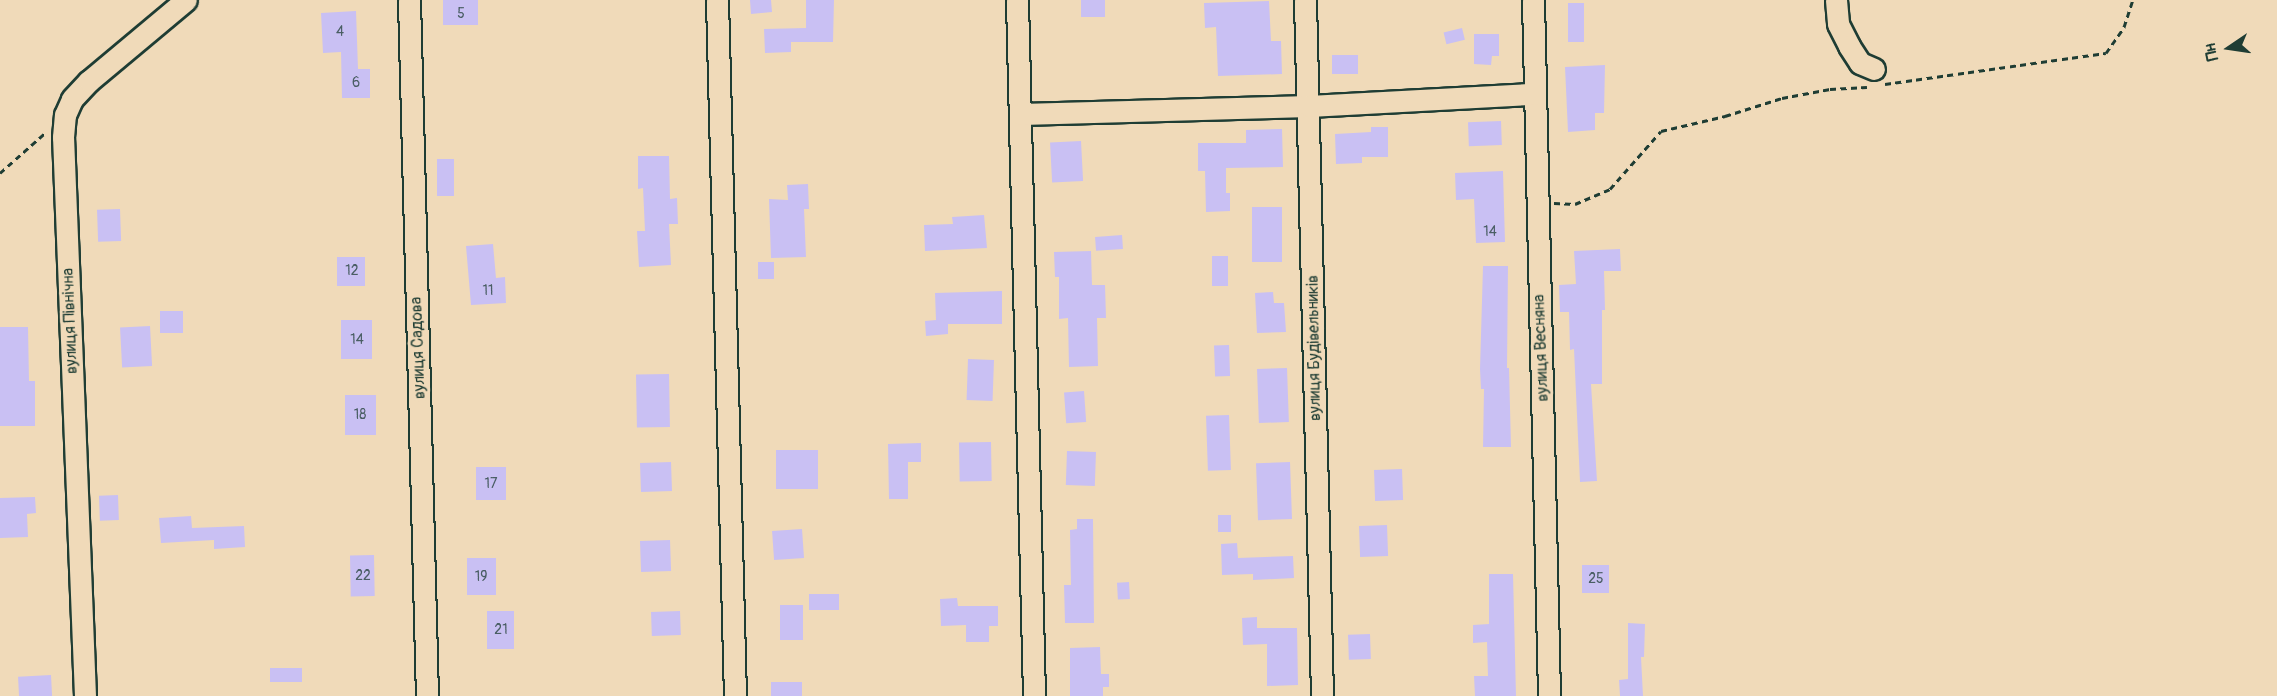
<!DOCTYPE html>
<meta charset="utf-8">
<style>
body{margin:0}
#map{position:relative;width:2277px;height:696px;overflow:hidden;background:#f0dab9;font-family:Pangolin,sans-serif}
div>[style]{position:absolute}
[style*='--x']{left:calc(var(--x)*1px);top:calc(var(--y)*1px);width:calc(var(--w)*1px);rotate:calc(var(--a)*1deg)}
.building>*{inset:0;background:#c9c0f3;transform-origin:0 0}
.path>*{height:3px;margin-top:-1.5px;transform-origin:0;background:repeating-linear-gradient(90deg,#1f3d34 0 6px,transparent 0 10.5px)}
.roads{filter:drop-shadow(2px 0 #1f3d34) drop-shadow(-2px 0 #1f3d34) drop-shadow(0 2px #1f3d34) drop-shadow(0 -2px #1f3d34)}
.minor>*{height:21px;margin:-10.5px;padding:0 10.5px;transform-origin:10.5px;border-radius:10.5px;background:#f0dab9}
span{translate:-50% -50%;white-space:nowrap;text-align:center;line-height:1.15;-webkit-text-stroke:5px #f0dab9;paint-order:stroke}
.number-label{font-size:14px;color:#4a5e64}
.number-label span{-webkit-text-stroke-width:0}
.street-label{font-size:16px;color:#1f3d34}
.north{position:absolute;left:2199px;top:18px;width:60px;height:60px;-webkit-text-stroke:4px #f0dab9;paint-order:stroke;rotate:257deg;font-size:16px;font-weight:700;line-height:24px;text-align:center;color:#1f3d34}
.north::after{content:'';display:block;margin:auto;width:21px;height:27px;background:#1f3d34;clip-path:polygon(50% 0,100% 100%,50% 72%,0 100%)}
</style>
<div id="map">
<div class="building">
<div style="left:443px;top:0;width:35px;height:25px"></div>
<div style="clip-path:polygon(750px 0,771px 0,772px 12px,751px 14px)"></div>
<div style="clip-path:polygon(806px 0,834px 0,833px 42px,791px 42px,791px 52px,765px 53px,764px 29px,806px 28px)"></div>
<div style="left:1081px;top:0;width:24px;height:17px"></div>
<div style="clip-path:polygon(1269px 1px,1271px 41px,1281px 41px,1282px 74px,1218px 76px,1216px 27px,1205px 28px,1204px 3px)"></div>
<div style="left:1568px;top:3px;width:16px;height:39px"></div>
<div style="clip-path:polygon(356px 11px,358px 69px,370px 69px,370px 98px,342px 98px,341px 52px,323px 53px,321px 13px)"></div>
<div style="left:1462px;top:28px;width:12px;height:19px;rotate:76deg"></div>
<div style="clip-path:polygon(1474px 34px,1499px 34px,1499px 56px,1492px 56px,1491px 65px,1474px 64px)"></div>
<div style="left:1332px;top:55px;width:26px;height:19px"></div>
<div style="clip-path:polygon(1605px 65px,1604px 113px,1595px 113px,1595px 130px,1568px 132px,1565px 67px)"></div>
<div style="left:1501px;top:121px;width:24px;height:33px;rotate:88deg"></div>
<div style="clip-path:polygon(1371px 127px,1388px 127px,1388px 157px,1362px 157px,1362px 163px,1336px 164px,1335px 134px,1371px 132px)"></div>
<div style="clip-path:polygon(1282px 129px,1283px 167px,1226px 168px,1226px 193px,1230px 193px,1230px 211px,1206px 212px,1205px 171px,1198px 171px,1198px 143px,1246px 143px,1246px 130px)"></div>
<div style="left:1081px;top:141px;width:40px;height:31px;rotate:87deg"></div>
<div style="clip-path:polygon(638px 156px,669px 156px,670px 199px,677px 198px,678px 224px,669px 224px,671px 265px,639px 267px,637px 231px,645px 231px,643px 188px,638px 189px)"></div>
<div style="left:454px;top:159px;width:37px;height:17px;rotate:90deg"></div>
<div style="clip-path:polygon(1503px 171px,1505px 242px,1476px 243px,1474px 199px,1456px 200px,1455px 173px)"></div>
<div style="clip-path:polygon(808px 184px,809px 209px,804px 209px,806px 257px,771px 258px,769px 199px,788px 200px,787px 185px)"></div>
<div style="left:1252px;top:207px;width:30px;height:55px"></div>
<div style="left:120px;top:209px;width:32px;height:23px;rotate:88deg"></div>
<div style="clip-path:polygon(984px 215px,987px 248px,925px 251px,924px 225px,953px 224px,952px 217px)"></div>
<div style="left:1122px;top:235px;width:14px;height:27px;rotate:86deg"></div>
<div style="clip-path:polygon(493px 244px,496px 278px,505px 277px,506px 303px,471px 305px,466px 246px)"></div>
<div style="clip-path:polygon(1620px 249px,1621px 271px,1604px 271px,1605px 310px,1602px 310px,1602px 384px,1591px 384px,1597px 481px,1580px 482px,1574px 349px,1570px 350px,1569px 312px,1560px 312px,1559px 285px,1576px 284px,1574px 251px)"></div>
<div style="clip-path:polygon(1091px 251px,1092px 285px,1105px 285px,1106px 318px,1097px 318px,1098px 366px,1069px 367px,1068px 318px,1059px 319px,1059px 277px,1055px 277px,1054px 252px)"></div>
<div style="left:1212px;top:256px;width:16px;height:30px"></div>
<div style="left:337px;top:257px;width:28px;height:29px"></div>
<div style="left:758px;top:262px;width:16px;height:17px"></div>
<div style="clip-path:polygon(1483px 266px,1508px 266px,1507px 368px,1509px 368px,1511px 447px,1483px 447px,1484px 389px,1481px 389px,1480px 369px)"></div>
<div style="clip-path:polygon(1002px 291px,1002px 324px,948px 324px,948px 334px,926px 336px,925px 321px,936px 320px,935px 293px)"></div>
<div style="clip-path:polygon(1273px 292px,1274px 303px,1284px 303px,1286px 332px,1257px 333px,1255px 293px)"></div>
<div style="left:160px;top:311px;width:23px;height:22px"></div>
<div style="left:341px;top:320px;width:31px;height:39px"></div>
<div style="left:150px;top:326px;width:40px;height:30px;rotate:87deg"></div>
<div style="clip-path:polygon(0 327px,28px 327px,29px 381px,35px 381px,35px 426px,0 426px)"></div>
<div style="left:1229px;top:345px;width:31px;height:15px;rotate:88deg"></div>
<div style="left:968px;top:359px;width:26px;height:41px;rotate:2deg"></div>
<div style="left:1287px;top:368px;width:54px;height:30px;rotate:88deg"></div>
<div style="left:669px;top:374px;width:53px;height:33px;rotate:89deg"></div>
<div style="left:1084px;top:391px;width:31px;height:20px;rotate:86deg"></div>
<div style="left:345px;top:395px;width:31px;height:40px"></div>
<div style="left:1229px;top:415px;width:55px;height:23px;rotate:88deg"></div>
<div style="left:991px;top:442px;width:39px;height:32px;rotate:89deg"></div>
<div style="clip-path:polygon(921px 443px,921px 462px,908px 462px,908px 499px,889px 499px,888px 444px)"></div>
<div style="left:776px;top:450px;width:42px;height:39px"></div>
<div style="left:1067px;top:451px;width:29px;height:34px;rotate:2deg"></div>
<div style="left:671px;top:462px;width:29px;height:31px;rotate:88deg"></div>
<div style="left:1290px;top:462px;width:57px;height:34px;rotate:88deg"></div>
<div style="left:506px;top:467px;width:33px;height:30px;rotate:90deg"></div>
<div style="left:1402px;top:469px;width:31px;height:28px;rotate:88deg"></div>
<div style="left:118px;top:495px;width:25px;height:19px;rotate:88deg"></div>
<div style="clip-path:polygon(35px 497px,36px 513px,27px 514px,28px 537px,0 538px,0 498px)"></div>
<div style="left:1218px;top:515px;width:13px;height:17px"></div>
<div style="clip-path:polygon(191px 516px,192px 528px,244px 526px,245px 547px,214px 549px,214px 540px,161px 543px,159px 518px)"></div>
<div style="clip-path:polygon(1077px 519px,1093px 519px,1094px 623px,1065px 623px,1064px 585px,1071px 585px,1070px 530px,1077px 529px)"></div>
<div style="left:1387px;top:525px;width:31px;height:28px;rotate:88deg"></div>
<div style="left:802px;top:529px;width:29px;height:30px;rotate:86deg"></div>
<div style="left:670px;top:540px;width:31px;height:30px;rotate:88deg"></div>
<div style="clip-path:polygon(1237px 543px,1238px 558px,1293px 556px,1294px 578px,1253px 580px,1253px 574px,1222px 575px,1221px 544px)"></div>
<div style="left:374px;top:555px;width:41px;height:24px;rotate:89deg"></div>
<div style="left:467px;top:558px;width:29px;height:37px"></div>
<div style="left:1609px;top:565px;width:28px;height:27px;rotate:90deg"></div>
<div style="clip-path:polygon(1489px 574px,1513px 574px,1516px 696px,1475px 696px,1474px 676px,1488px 676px,1487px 642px,1473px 643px,1473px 625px,1489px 624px)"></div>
<div style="left:1129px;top:582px;width:17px;height:12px;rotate:87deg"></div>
<div style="left:839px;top:594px;width:16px;height:30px;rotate:90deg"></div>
<div style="clip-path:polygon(957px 598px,958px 606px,998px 606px,998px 626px,989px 626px,989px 642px,966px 642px,966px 625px,941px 626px,940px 599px)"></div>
<div style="left:780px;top:605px;width:23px;height:35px"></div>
<div style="left:514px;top:611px;width:38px;height:27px;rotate:90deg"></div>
<div style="left:680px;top:611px;width:24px;height:29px;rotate:88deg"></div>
<div style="clip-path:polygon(1257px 617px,1257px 628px,1297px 628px,1298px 685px,1267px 686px,1267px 644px,1243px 645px,1242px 618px)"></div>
<div style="clip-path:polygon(1628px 623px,1645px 624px,1644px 657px,1641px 657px,1643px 696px,1620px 696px,1619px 680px,1628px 679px)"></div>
<div style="left:1370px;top:634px;width:25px;height:22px;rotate:88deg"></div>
<div style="clip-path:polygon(1100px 647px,1101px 674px,1109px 674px,1109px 687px,1103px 687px,1103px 696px,1070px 696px,1070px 648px)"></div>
<div style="left:302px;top:668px;width:14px;height:32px;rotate:90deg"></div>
<div style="left:51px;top:675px;width:21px;height:33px;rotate:87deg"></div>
<div style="left:802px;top:682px;width:14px;height:31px;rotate:90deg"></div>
</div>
<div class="path">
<div style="--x:1885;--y:84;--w:223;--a:-8"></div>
<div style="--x:2106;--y:53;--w:32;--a:-55"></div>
<div style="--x:2124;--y:27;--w:28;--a:-72"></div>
<div style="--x:0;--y:173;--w:62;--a:-41.7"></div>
<div style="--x:1554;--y:203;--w:21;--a:3"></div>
<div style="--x:1575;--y:204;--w:38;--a:-23"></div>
<div style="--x:1610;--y:189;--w:77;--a:-48.7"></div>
<div style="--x:1661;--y:131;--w:66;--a:-13.2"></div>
<div style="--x:1725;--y:116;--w:60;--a:-17.5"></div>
<div style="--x:1782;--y:98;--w:49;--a:-10.6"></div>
<div style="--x:1830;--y:89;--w:37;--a:-3"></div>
</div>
<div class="roads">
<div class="minor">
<div style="--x:409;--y:0;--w:696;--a:88.52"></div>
<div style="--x:717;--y:0;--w:696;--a:88.52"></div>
<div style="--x:1017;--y:0;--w:696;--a:88.6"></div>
<div style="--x:1305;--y:0;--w:696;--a:88.6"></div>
<div style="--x:1533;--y:0;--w:696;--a:88.68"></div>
<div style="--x:1836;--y:0;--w:24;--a:85"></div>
<div style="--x:1838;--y:24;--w:25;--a:63"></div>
<div style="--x:1849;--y:46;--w:20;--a:57"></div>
<div style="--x:1860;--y:63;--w:15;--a:23"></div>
<div style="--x:1021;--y:114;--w:288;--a:-1.6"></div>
<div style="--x:1309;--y:106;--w:225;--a:-3.1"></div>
<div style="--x:85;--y:696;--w:559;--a:-92.25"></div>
<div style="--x:63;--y:137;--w:22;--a:-85"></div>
<div style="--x:65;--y:115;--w:17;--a:-66"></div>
<div style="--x:72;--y:99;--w:25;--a:-47"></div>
<div style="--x:89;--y:81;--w:126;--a:-39.9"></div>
</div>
</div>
<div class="number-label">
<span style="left:461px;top:14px">5</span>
<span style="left:340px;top:32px">4</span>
<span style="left:356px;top:83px">6</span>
<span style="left:1490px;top:232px">14</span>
<span style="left:352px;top:271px">12</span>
<span style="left:488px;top:291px">11</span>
<span style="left:357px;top:340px">14</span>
<span style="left:360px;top:415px">18</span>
<span style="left:491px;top:484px">17</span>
<span style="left:363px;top:576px">22</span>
<span style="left:481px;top:577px">19</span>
<span style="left:1596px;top:579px">25</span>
<span style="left:501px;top:630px">21</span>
</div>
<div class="street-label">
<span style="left:70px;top:321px;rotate:-92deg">вулиця Північна</span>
<span style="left:418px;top:348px;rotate:-92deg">вулиця Садова</span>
<span style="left:1314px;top:348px;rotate:-91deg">вулиця Будівельників</span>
<span style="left:1541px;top:348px;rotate:-92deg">вулиця Весняна</span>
</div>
<div class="north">Пн</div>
</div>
